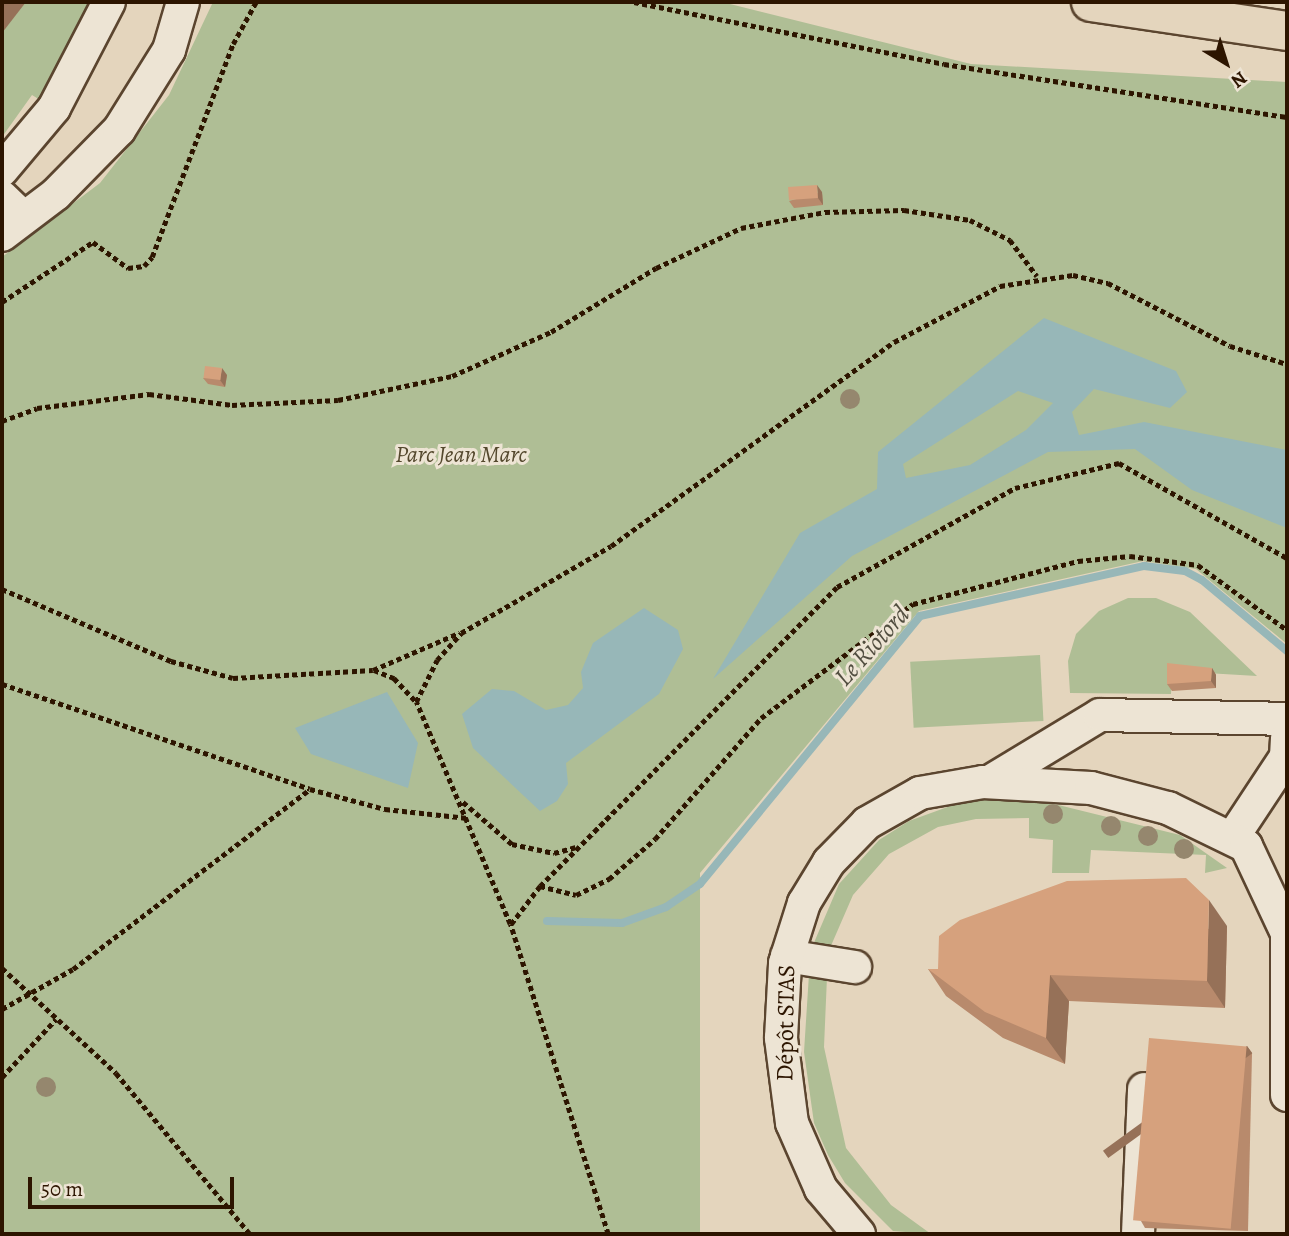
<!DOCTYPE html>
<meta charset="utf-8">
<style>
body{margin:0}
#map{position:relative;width:1289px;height:1236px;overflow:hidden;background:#e4d5bd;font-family:Alegreya,serif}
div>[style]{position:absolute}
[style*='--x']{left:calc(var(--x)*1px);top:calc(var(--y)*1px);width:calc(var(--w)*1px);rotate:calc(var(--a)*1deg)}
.green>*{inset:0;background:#afbe95;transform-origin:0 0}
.water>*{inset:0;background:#97b7b8}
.stream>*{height:8px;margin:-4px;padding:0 4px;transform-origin:4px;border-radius:4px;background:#97b7b8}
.path>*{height:4.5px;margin-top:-2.25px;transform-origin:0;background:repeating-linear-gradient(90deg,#2d1500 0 5px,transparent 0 8.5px)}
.roads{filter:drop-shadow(2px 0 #5b452f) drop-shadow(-2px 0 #5b452f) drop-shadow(0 2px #5b452f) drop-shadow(0 -2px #5b452f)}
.minor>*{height:32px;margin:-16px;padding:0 16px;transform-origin:16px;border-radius:16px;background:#ede4d4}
.highway>*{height:38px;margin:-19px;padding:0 19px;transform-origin:19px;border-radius:19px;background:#e4d5bd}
.trees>*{width:20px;height:20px;margin:-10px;border-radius:50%;background:#95876e}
.wall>*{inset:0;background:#b88a6c}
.shaded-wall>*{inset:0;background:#967158;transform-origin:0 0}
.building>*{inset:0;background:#d6a17d;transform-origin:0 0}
span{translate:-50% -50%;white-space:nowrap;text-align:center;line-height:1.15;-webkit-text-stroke:6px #ede4d4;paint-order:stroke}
.park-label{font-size:24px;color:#54482d;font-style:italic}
.street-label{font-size:24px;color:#2d1500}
.water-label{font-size:26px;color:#524e40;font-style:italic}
.frame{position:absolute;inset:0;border:4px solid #2d1500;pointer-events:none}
.north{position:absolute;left:1191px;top:28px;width:70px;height:70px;-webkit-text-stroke:5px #ede4d4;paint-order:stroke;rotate:142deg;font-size:19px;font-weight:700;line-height:28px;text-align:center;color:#2d1500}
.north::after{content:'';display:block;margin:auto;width:24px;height:32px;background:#2d1500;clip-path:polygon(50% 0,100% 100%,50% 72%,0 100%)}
.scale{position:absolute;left:28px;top:1177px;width:206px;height:32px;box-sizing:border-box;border:4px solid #2d1500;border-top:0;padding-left:9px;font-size:21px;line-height:24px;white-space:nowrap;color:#2d1500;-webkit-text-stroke:5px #ede4d4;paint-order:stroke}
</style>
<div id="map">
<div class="green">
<div style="clip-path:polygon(2px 2px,122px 2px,104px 49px,61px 113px,32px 95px,2px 137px)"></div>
<div style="clip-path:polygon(213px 2px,722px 2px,971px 64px,1287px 82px,1287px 644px,1196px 569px,1143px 561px,919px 611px,700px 873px,700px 1234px,2px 1234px,2px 257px,100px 183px,169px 95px)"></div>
<div style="clip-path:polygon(1128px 598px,1156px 598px,1190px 612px,1257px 676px,1172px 671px,1171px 694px,1070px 693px,1068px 661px,1076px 634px,1099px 611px)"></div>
<div style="left:1040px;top:655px;width:66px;height:130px;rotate:87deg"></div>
<div style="clip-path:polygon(1030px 798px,1180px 835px,1227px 868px,1205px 873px,1206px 855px,1091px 850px,1089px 873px,1052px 873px,1053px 840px,1029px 838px,1029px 818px,976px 819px,938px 827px,889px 854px,853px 895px,830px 948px,813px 945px,839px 884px,879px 840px,909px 821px,964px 801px)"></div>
<div style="clip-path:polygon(809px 974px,827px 977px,824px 1047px,846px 1148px,891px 1205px,931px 1234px,893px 1231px,845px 1183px,828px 1155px,814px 1123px,804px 1052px)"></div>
</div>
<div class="water">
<div style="clip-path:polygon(evenodd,1044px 318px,1176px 371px,1187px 392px,1170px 408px,1094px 389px,1072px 412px,1079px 435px,1144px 422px,1287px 450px,1287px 528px,1192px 490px,1135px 449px,1048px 452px,852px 556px,713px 679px,800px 533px,877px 489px,878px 452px,1044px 318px,1018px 391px,1053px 403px,1026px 430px,970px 465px,906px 478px,903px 464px,1018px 391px)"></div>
<div style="clip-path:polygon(644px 608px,678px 630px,683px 649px,659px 694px,566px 763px,568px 784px,557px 801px,540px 811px,473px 748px,462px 714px,492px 689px,514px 691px,546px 710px,568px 705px,583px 688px,581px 672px,593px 643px)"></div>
<div style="clip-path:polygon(387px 692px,418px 743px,408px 788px,311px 754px,295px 728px)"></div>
</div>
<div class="stream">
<div style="--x:547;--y:921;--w:75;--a:1.5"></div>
<div style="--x:622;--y:923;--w:47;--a:-20"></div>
<div style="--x:666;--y:907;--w:41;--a:-34.1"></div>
<div style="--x:700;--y:884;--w:347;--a:-50.6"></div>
<div style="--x:920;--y:616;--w:230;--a:-12.6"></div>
<div style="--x:1144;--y:566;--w:41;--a:7"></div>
<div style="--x:1185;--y:571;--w:19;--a:28"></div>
<div style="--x:1202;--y:580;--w:111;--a:39.9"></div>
</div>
<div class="path">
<div style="--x:634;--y:2;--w:316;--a:11.3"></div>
<div style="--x:944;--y:64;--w:347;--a:8.8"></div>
<div style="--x:2;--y:302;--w:109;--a:-33.4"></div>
<div style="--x:93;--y:242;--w:44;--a:36.6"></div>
<div style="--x:128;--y:268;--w:16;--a:-7"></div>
<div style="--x:144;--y:266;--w:12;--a:-48"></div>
<div style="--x:152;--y:257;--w:228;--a:-69.2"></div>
<div style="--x:233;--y:44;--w:48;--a:-61.3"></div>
<div style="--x:2;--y:421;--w:37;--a:-20"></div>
<div style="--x:37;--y:408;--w:113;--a:-7.1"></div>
<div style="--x:149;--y:394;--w:84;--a:7.5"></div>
<div style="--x:232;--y:405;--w:106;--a:-2.7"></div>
<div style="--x:338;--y:400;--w:116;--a:-11.9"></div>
<div style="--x:452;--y:376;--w:108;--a:-24"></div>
<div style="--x:551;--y:332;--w:123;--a:-31.4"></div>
<div style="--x:656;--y:268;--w:94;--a:-25.2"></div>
<div style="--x:741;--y:228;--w:86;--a:-10.8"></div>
<div style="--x:825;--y:212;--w:79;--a:-1.5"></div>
<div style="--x:904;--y:210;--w:67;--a:8.6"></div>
<div style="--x:970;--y:220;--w:45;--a:26.6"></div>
<div style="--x:1010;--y:240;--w:45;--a:53.1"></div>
<div style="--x:2;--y:589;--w:184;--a:23.1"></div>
<div style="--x:171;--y:661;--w:64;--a:15.3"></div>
<div style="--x:233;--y:678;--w:140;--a:-3.3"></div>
<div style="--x:373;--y:670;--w:94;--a:-23.3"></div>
<div style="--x:374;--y:670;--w:22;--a:22"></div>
<div style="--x:394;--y:678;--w:33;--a:47"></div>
<div style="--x:2;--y:684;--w:325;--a:18.8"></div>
<div style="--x:310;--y:789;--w:78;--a:14.9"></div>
<div style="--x:385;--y:809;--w:83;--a:6.2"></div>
<div style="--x:463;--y:802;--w:65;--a:40.6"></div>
<div style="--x:512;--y:844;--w:43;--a:12.1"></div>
<div style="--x:554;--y:853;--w:24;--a:-15"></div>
<div style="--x:540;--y:886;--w:37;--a:14"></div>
<div style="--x:576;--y:895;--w:37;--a:-26"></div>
<div style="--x:609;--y:879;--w:61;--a:-41"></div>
<div style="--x:655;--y:839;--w:161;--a:-48.8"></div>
<div style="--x:761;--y:718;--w:190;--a:-36.9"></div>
<div style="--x:913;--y:604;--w:171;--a:-14.6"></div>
<div style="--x:1078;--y:561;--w:52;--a:-5.5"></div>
<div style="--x:1130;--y:556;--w:69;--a:7.5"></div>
<div style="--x:1198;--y:565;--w:110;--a:36.1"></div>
<div style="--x:511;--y:924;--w:48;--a:-52.7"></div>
<div style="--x:540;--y:886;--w:421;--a:-45.2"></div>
<div style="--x:837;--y:587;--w:204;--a:-29.1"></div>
<div style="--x:1015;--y:488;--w:107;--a:-13.5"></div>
<div style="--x:1119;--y:463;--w:193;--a:29.5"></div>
<div style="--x:2;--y:968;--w:155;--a:42.6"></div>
<div style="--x:116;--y:1073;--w:209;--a:50.2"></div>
<div style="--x:2;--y:1009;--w:81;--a:-29.4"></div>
<div style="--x:73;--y:969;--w:296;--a:-37.2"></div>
<div style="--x:2;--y:1077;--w:79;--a:-47"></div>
<div style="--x:608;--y:1234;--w:325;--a:-107.5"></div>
<div style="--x:510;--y:924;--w:241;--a:-112.9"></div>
<div style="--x:416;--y:702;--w:47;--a:-63.4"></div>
<div style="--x:437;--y:660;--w:36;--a:-48"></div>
<div style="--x:461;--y:633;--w:173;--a:-30.1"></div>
<div style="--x:611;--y:546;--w:349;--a:-35.8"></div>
<div style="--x:894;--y:342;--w:120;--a:-27.8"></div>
<div style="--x:1000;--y:286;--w:74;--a:-8.6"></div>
<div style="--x:1073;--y:275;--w:36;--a:13"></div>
<div style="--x:1108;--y:283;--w:137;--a:27.3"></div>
<div style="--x:1230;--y:346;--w:60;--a:17.5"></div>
</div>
<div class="roads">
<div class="minor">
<div style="--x:2;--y:170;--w:81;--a:-50"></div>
<div style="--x:54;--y:108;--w:119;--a:-62.6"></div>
<div style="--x:2;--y:197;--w:30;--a:44"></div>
<div style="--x:2;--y:235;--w:68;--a:-37.2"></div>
<div style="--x:56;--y:194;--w:90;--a:-45.5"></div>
<div style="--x:119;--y:130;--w:94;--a:-58"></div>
<div style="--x:169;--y:50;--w:50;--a:-73.7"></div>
<div style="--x:991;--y:781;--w:127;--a:-31.2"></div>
<div style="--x:1100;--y:715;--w:187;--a:1.2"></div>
<div style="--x:1233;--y:837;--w:96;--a:-56.5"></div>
<div style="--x:1286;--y:757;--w:19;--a:-87"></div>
<div style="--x:787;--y:956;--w:69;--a:9.2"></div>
<div style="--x:859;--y:1234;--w:59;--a:-130.2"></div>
<div style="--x:821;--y:1189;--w:72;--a:-113.7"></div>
<div style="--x:792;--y:1123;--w:86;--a:-97.4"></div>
<div style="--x:781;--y:1038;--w:75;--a:-86.9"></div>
<div style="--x:785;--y:963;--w:63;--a:-72.4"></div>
<div style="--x:804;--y:903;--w:48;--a:-58.6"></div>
<div style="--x:829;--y:862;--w:54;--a:-45.7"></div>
<div style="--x:867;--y:823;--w:61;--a:-29.5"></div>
<div style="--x:920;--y:793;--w:64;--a:-9.9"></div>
<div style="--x:983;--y:782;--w:108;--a:3.2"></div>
<div style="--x:1091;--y:788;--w:80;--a:14.6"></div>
<div style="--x:1168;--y:808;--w:87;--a:26"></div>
<div style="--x:1246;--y:846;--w:96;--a:64.8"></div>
<div style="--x:1287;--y:933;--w:162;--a:90"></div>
<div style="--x:1138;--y:1234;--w:145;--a:-87.6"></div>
</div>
<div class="highway">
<div style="--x:1091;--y:2;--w:198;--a:8.4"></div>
</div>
</div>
<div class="trees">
<div style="left:850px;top:399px"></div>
<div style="left:1053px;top:814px"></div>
<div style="left:1111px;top:826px"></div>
<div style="left:1148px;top:836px"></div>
<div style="left:1184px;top:849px"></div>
<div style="left:46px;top:1087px"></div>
</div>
<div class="wall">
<div style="clip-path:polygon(822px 192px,823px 205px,794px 208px,789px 201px)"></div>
<div style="clip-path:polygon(227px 375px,225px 387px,208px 384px,203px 378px)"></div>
<div style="clip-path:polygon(1212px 668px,1216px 675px,1216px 688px,1172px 691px,1167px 684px)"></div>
<div style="clip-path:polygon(1227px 926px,1225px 1008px,1069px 1001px,1065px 1064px,1003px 1038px,946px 996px,928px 969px,938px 969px)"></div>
<div style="clip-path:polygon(1247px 1046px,1252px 1053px,1248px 1231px,1145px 1228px,1141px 1221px)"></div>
</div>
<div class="shaded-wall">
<div style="clip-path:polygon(2px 2px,26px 2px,2px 33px)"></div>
<div style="clip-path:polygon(817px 185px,822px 192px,823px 205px,818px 198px)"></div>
<div style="clip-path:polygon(222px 368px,227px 375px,225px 387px,220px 380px)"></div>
<div style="clip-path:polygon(1212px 668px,1216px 675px,1216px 688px,1211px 681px)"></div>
<div style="clip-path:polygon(1209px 900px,1227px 926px,1225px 1008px,1207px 981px)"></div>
<div style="clip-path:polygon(1050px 975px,1069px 1001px,1065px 1064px,1046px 1038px)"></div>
<div style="left:1247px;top:1046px;width:9px;height:178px;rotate:54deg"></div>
</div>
<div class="building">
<div style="left:817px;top:185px;width:13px;height:29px;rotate:86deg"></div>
<div style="left:205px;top:366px;width:17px;height:12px;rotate:7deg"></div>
<div style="clip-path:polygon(1167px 663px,1212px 668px,1211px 681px,1167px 684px)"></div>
<div style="clip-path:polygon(1186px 878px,1209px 900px,1207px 981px,1050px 975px,1046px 1038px,985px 1012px,928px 969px,938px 969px,939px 936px,960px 920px,1067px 881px)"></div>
<div style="left:1149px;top:1038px;width:98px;height:183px;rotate:5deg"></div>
</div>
<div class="park-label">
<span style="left:461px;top:455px">Parc Jean Marc</span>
</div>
<div class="street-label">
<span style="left:786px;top:1023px;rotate:-89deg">Dépôt STAS</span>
</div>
<div class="water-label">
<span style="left:872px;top:646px;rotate:-48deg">Le Riotord</span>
</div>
<div class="frame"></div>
<div class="north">N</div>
<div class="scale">50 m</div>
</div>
